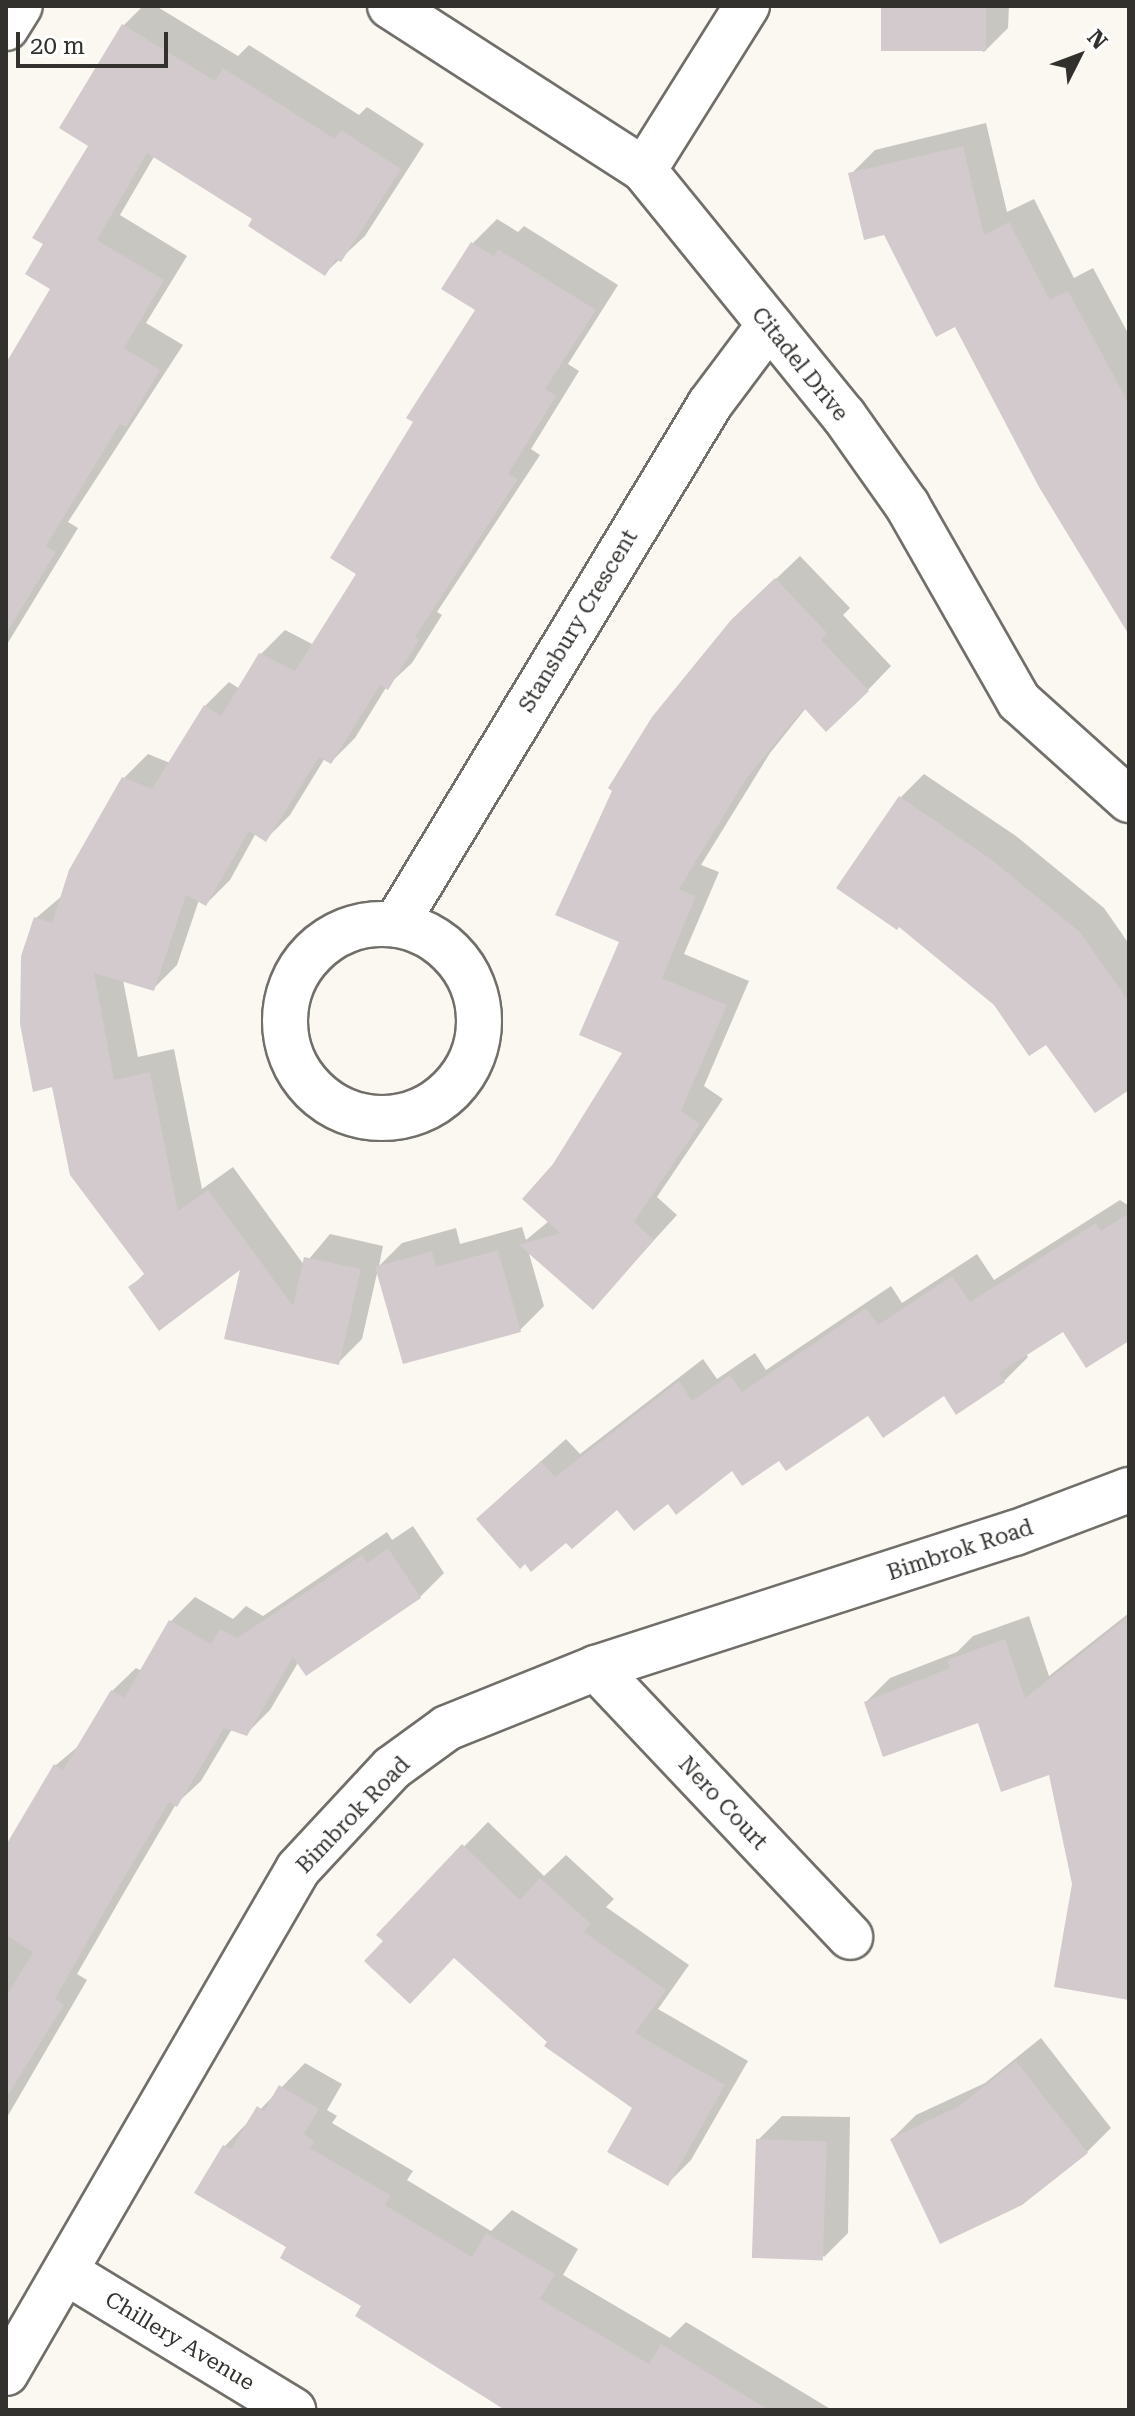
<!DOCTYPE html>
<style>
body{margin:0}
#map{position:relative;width:1135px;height:2416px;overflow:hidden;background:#fbf8f2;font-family:"Roboto Serif",serif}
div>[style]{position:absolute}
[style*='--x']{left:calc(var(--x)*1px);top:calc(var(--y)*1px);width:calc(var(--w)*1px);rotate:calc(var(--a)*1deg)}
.shadow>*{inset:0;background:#0003}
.building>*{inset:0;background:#d2cacc;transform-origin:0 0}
.roads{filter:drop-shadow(2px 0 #716f69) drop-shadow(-2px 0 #716f69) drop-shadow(0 2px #716f69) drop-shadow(0 -2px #716f69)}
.street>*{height:44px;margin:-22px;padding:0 22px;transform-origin:22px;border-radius:22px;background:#fff}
.street>.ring{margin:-22px;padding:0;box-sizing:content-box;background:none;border:44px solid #fff;border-radius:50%}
span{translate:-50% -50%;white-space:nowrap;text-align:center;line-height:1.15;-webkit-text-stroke:7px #fff;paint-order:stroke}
.street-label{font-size:22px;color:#32312e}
.frame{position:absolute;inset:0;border:8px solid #32312e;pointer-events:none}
.north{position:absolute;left:1039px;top:16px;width:80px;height:80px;-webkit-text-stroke:6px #fff;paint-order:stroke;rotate:48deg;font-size:22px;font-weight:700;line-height:32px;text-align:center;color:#32312e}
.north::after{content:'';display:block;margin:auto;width:28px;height:36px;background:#32312e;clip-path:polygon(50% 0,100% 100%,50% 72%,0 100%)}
.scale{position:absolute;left:16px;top:32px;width:152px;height:36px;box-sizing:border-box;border:4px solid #32312e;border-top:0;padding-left:10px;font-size:24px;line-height:28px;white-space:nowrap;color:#32312e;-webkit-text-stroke:6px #fff;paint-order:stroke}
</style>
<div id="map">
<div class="shadow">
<div style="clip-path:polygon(143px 6px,156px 6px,238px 56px,249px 45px,359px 115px,367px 107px,424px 144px,365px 236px,325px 273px,255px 218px,155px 155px,120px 215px,187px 256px,146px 323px,183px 345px,68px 522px,78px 528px,6px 646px,6px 367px,53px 288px,46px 244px,91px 145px,61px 127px,124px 25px)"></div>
<div style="clip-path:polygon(883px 6px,1009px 6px,1008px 28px,984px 52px)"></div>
<div style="clip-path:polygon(986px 123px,1007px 212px,1034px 199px,1074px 278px,1093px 268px,1129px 335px,1129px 629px,956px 325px,885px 233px,851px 174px,875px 150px)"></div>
<div style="clip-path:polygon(497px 219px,518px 232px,524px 226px,618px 285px,568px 364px,579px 371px,531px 449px,540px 455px,437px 612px,442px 615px,412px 663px,387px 686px,355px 738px,331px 762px,325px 758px,290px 815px,266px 839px,256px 833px,230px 880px,206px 904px,199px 900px,177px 965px,153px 989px,123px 980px,138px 1057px,174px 1049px,202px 1189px,233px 1167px,304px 1265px,330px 1234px,383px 1246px,379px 1266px,402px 1243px,456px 1228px,460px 1244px,522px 1227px,526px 1240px,549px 1221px,555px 1166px,625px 1052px,621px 941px,758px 596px,800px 556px,850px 608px,843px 615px,891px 666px,868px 690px,806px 708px,770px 753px,701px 865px,719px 872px,684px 954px,749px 981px,704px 1086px,723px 1099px,657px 1197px,677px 1215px,593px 1307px,528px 1250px,544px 1306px,520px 1330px,378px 1269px,362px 1339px,338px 1363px,243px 1265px,131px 1287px,145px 1273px,36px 918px,63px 895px,124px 778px,148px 754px,170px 763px,205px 706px,229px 682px,240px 689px,261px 654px,285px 630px,314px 645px,359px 573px,415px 421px,478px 309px,444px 288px,473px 243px)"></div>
<div style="clip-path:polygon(924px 774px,1016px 836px,1104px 908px,1129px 944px,1129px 1087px,900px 798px)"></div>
<div style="clip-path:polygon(1120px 1200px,1129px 1206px,1129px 1340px,1064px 1329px,1025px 1353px,1028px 1357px,1004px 1381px,869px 1413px,780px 1458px,732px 1468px,668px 1501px,617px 1507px,503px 1495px,566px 1439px,580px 1454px,703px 1359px,717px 1379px,755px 1353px,766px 1370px,891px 1286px,902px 1303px,977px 1254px,994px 1280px)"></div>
<div style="clip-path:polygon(413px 1526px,444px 1573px,420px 1597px,299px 1661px,270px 1710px,246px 1734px,232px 1729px,201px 1781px,176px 1804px,136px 1872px,77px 1974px,87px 1980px,6px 2119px,6px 1850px,56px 1765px,82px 1743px,112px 1691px,136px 1668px,142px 1671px,171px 1621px,195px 1597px,233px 1619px,246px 1606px,263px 1616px,387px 1532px,392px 1540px)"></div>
<div style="clip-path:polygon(1129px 1613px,1129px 1998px,1074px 1884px,1050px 1772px,979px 1721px,866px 1702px,890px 1678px,957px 1652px,973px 1636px,1029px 1616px,1049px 1676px)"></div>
<div style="clip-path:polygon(488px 1822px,544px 1876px,566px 1855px,614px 1899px,606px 1907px,689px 1965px,658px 2009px,748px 2061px,691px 2160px,667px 2184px,635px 2107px,549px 2042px,455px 1956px,386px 1941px,379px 1934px)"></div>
<div style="clip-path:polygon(1041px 2038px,1111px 2128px,1087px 2152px,892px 2139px,916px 2115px,985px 2083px)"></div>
<div style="clip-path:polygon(305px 2063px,342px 2084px,327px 2110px,337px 2116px,332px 2123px,413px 2171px,407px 2180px,491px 2231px,512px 2210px,578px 2249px,563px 2275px,670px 2338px,686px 2322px,832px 2410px,510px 2410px,289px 2247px,197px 2193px,225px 2146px)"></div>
<div style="clip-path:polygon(782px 2116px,850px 2117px,848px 2233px,824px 2257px,758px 2140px)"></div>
</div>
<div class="building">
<div style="left:881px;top:6px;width:105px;height:45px"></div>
<div style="clip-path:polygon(122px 24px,215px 81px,223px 68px,335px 139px,341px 130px,401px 169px,341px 262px,336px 259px,325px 276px,248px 226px,252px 219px,147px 153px,97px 240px,164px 280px,124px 348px,160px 370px,126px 427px,120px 424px,46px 546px,56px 552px,6px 634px,6px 363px,50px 289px,25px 274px,43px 244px,32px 238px,88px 146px,59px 128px)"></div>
<div style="clip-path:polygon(963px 146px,984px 235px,1009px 222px,1050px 300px,1068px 291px,1129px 404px,1129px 635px,1039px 487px,955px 327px,936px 337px,884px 235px,864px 240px,848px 173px)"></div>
<div style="clip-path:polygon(471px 242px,494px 256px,498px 249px,596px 310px,545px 389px,556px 396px,508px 474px,518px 479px,415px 637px,419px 640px,388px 690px,380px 685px,331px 764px,319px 757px,266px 842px,249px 831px,206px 906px,186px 895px,154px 991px,94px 973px,114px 1080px,150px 1072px,178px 1211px,208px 1190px,293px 1306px,304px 1257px,361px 1269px,339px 1365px,224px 1339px,240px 1270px,159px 1331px,128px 1287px,145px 1275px,70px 1175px,52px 1087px,33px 1092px,20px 1024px,21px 956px,34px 917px,52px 923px,69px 870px,122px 777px,152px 789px,204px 705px,221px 716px,259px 653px,295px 671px,356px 574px,330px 558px,413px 422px,406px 418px,475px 310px,441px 289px)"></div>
<div style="clip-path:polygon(775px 578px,827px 633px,821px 640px,869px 691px,826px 732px,804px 708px,746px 779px,679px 889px,696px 896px,662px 978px,727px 1005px,681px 1111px,700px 1124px,634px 1222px,654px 1240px,593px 1310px,519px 1245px,560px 1233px,522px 1199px,553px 1164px,622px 1053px,579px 1035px,619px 942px,555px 915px,612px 791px,608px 788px,652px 717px,731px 620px)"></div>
<div style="clip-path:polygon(899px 796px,992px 860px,1080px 932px,1129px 1002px,1129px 1090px,1095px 1113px,1046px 1045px,1029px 1056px,994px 1005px,899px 927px,897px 930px,836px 888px)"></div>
<div style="clip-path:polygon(1129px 1213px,1129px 1341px,1086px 1368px,1063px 1332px,999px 1373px,1005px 1382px,956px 1415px,944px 1396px,883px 1438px,868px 1416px,786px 1471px,779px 1461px,742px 1486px,732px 1471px,676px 1515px,668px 1504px,634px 1531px,617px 1510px,572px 1549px,566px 1543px,531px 1572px,525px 1564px,520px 1569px,476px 1519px,541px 1461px,555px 1477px,679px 1381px,692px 1401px,730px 1375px,742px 1392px,866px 1308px,878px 1325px,952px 1276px,970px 1302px,1096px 1223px,1101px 1231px)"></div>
<div style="clip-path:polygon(498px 1250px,521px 1332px,403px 1364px,375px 1267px,432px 1251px,436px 1267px)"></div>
<div style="clip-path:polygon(388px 1548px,421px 1598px,306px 1676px,293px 1657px,247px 1736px,224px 1728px,177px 1807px,169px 1802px,112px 1898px,55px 1999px,64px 2005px,6px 2098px,6px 1997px,33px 1952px,6px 1935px,6px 1845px,54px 1764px,63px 1770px,111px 1690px,124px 1698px,169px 1620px,211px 1644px,220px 1629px,237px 1638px,362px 1555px,367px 1563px)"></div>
<div style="clip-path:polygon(1129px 1616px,1129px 2000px,1054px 1987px,1072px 1884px,1049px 1775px,1001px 1792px,978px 1723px,883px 1757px,864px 1702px,950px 1668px,947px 1660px,1005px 1639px,1025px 1698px)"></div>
<div style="clip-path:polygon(462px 1844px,520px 1900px,540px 1878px,591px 1924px,584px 1932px,666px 1990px,635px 2033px,725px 2085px,668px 2186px,607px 2152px,632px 2108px,544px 2046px,547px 2042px,454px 1958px,410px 2004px,364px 1961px,383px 1941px,376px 1935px)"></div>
<div style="clip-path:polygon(1016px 2061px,1088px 2153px,1022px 2205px,940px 2244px,890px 2139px,959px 2106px)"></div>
<div style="clip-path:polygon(279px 2085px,319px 2109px,304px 2134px,314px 2141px,310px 2148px,390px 2195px,385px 2205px,472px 2257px,486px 2233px,555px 2274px,540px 2299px,649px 2364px,661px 2344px,769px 2410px,505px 2410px,355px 2316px,361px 2306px,280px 2258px,286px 2247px,194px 2193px,223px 2145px,231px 2149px,257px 2106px,264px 2111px)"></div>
<div style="left:756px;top:2139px;width:71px;height:119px;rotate:2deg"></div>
</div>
<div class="roads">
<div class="street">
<div style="--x:390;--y:6;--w:302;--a:32.8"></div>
<div style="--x:644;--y:170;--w:317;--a:50.9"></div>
<div style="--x:844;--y:416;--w:109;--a:54.7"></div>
<div style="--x:907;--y:505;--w:226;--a:60.3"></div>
<div style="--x:1019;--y:701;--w:148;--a:42"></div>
<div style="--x:6;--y:28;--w:26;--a:-58"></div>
<div style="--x:644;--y:170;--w:194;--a:-57.9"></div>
<div class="ring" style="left:285px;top:924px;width:150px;height:150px"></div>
<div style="--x:396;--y:924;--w:607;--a:-58.87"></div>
<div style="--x:710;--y:404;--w:99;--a:-53.2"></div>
<div style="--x:596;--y:1668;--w:370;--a:46.6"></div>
<div style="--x:66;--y:2272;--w:266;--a:31.3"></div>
<div style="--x:6;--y:2373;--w:582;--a:-59.91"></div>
<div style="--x:298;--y:1869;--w:138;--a:-47.1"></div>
<div style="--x:392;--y:1768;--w:68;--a:-36"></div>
<div style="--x:447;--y:1728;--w:161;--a:-21.9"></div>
<div style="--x:596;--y:1668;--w:440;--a:-17.9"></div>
<div style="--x:1015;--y:1533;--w:122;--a:-20.7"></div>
</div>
</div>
<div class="street-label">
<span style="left:800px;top:364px;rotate:51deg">Citadel Drive</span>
<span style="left:578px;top:621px;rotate:-59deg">Stansbury Crescent</span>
<span style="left:960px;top:1550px;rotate:-18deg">Bimbrok Road</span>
<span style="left:723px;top:1803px;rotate:47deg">Nero Court</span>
<span style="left:353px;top:1815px;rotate:-46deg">Bimbrok Road</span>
<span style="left:180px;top:2341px;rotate:31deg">Chillery Avenue</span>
</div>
<div class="frame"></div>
<div class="north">N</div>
<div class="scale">20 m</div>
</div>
